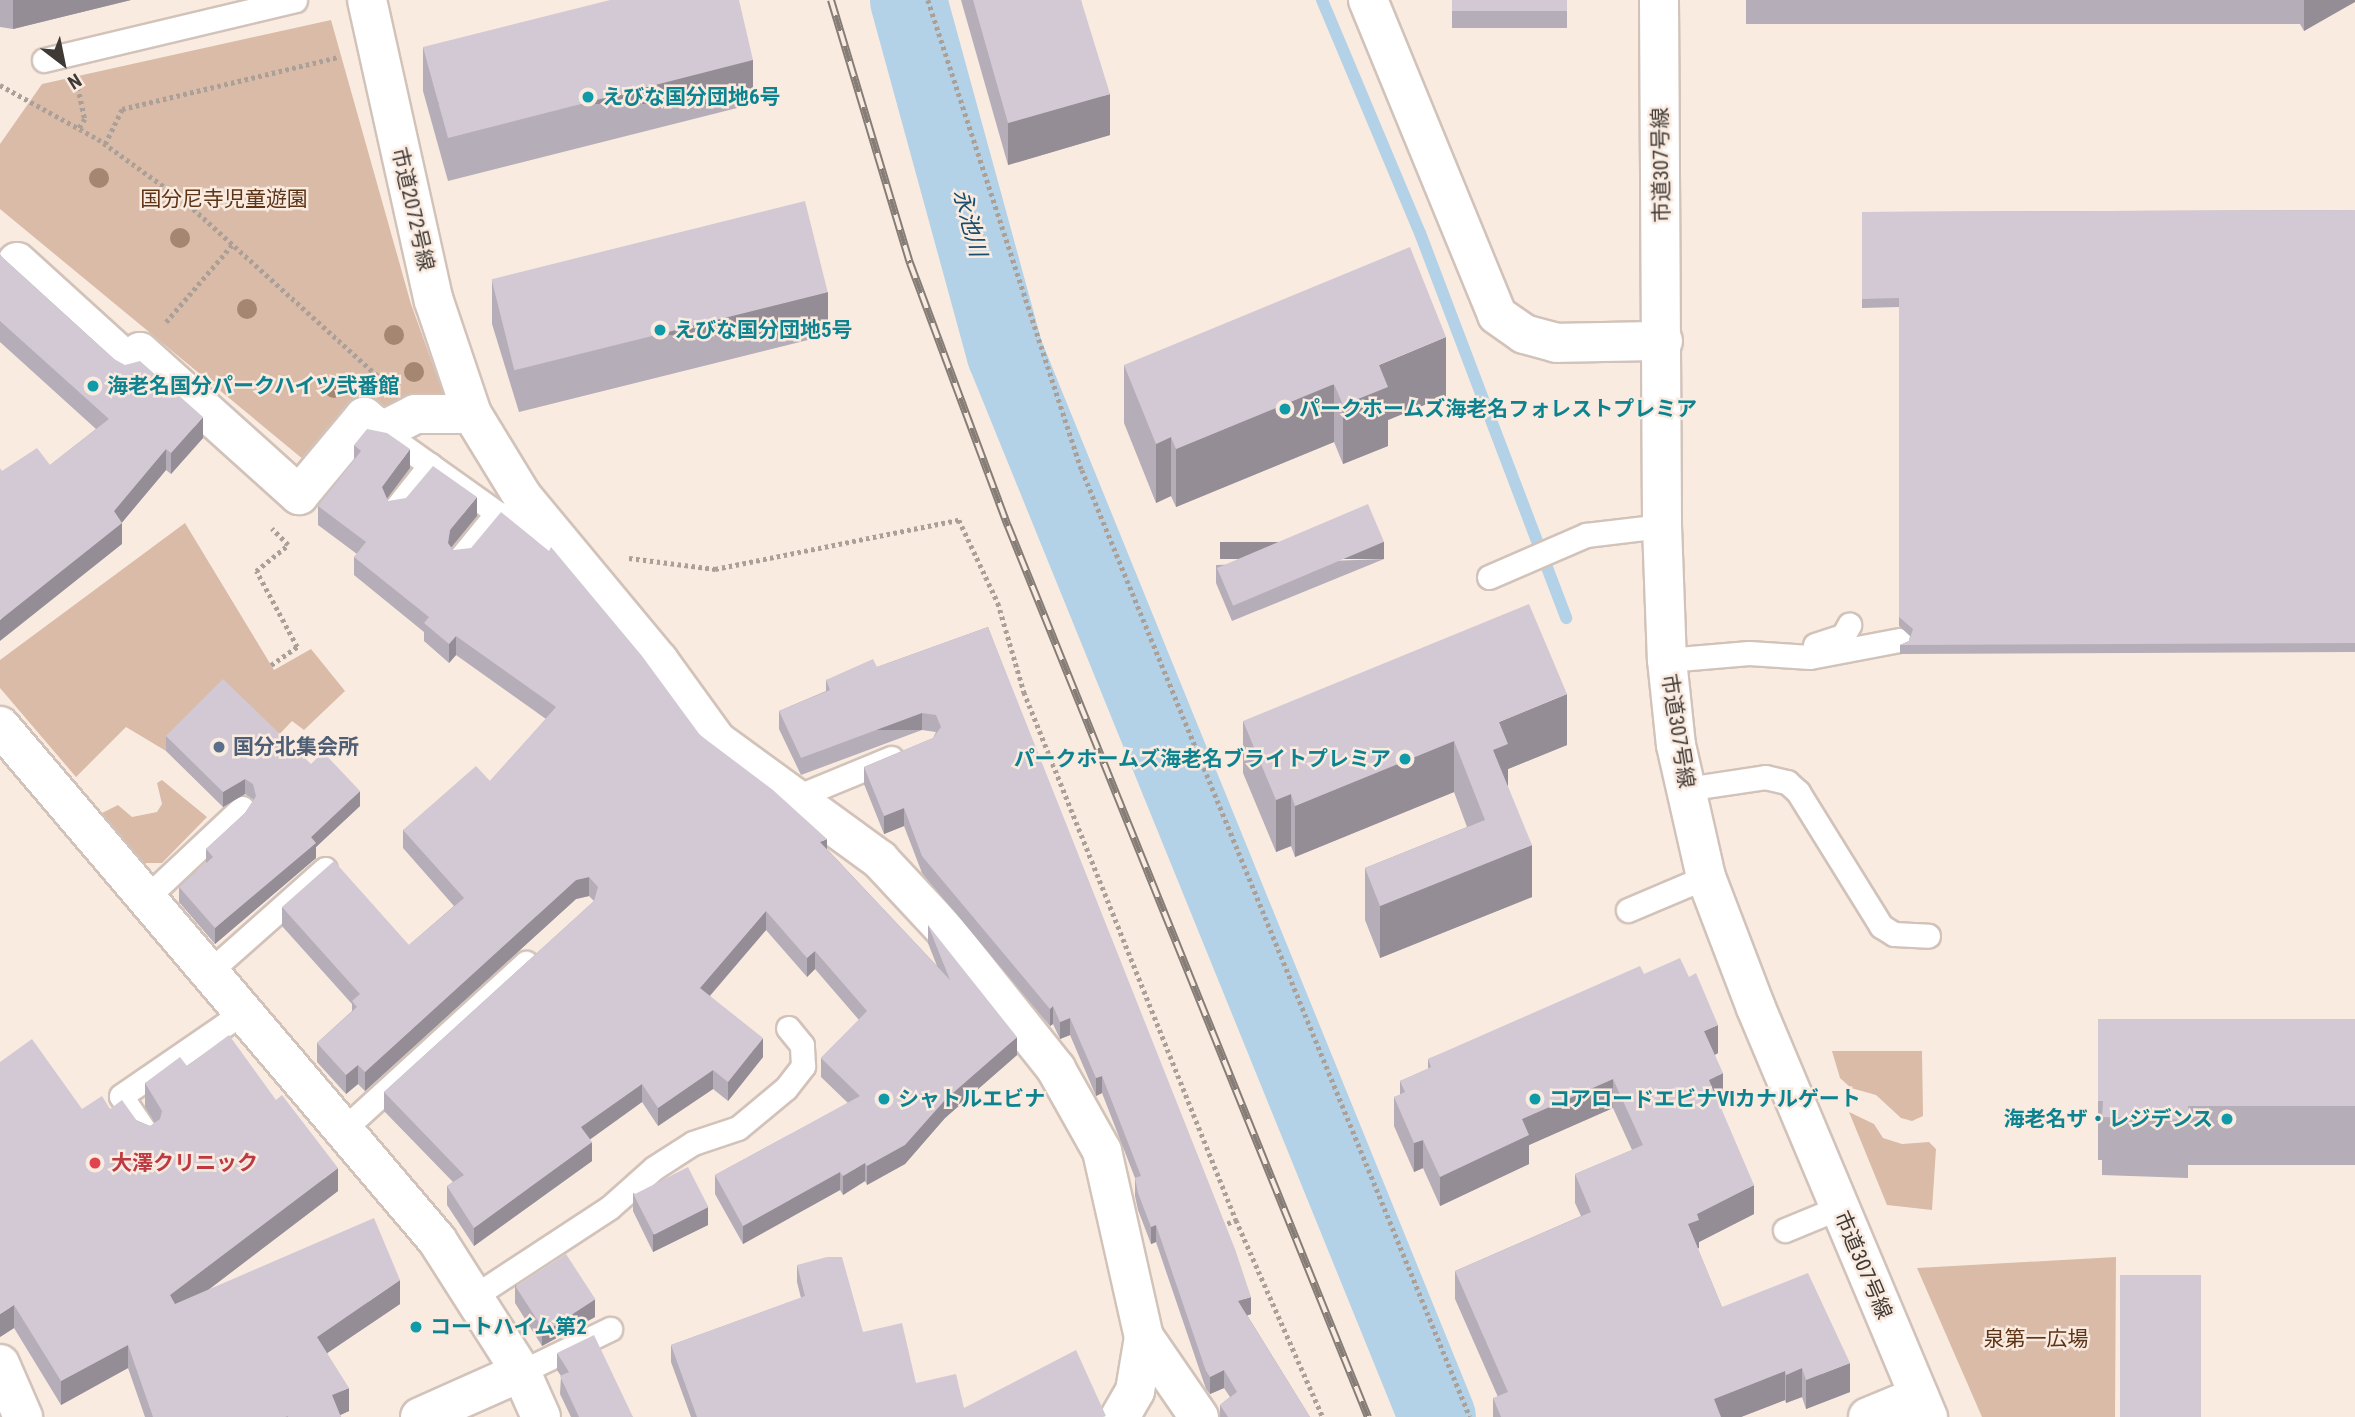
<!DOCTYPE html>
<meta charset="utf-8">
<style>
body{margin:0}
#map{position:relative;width:2355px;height:1417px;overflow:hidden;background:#faebe1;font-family:"Roboto Condensed","Noto Sans JP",sans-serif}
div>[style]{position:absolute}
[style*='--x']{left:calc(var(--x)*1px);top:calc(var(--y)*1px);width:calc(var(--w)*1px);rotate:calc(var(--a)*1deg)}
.green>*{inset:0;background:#d9bba8}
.stream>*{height:12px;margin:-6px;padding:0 6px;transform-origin:6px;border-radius:6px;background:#b3d2e7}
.river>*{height:77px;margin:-38.5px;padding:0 38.5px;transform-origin:38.5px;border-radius:38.5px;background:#b3d2e7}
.path>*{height:4.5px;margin-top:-2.25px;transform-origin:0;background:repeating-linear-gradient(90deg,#aba098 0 3.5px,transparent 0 7px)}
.roads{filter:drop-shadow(2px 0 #d2c3ba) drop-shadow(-2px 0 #d2c3ba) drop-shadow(0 2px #d2c3ba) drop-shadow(0 -2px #d2c3ba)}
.lane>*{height:23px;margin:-11.5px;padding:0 11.5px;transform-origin:11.5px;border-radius:11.5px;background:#fff}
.street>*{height:38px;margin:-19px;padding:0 19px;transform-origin:19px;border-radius:19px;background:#fff}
.secondary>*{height:38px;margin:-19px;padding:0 19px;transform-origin:19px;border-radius:19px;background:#fff}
.rail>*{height:8px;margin-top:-4px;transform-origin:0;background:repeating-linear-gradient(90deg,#faebe1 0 16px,#867d77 0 32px);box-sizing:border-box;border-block:2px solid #867d77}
.trees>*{width:20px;height:20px;margin:-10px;border-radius:50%;background:#a48671}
.wall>*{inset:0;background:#b5adb7;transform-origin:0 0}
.shaded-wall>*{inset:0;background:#948d95;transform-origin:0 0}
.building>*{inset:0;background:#d3c9d5;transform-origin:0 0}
.dots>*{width:19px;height:19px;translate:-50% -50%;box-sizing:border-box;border:4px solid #faebe1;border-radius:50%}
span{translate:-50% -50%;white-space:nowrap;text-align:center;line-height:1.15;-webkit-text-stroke:5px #faebe1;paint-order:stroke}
.culture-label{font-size:21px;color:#0d838f;font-weight:700}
.left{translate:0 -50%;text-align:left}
.right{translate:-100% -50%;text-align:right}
.street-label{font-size:21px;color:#403a36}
.park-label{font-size:21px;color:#5e3416}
.service-label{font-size:21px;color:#4e5e75;font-weight:700}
.health-label{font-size:21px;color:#be3a42;font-weight:700}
.water-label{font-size:23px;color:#184d6b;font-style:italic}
.north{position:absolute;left:28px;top:28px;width:70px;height:70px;-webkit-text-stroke:5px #faebe1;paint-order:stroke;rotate:148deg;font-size:19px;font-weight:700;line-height:28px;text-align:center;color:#403a36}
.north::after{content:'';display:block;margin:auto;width:24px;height:32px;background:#403a36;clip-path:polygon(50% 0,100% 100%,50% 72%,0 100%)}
</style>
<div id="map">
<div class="green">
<div style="clip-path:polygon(331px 20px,411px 304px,446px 401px,388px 414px,355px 398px,304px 460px,0 209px,0 144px,42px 84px)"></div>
<div style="clip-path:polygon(185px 523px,274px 670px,311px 649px,345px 691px,304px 730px,292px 721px,272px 742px,223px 694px,166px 751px,126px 727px,76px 777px,0 688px,0 660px)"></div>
<div style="clip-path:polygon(162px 780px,207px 817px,162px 863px,137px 863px,98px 815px,118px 805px,132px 817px,157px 812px,162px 804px,157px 783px)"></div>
<div style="clip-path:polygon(1832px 1051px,1922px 1051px,1923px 1116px,1912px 1121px,1901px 1118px,1876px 1095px,1851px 1088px,1840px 1078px)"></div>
<div style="clip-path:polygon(1849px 1112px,1874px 1124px,1883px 1138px,1902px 1144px,1929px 1142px,1936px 1149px,1932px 1210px,1887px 1205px)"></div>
<div style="clip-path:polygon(2116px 1257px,2115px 1417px,1982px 1417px,1917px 1268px)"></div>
</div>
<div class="stream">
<div style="--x:1322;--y:0;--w:253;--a:67.2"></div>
<div style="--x:1420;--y:233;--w:412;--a:69.2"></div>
</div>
<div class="river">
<div style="--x:908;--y:0;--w:367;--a:74.7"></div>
<div style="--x:1005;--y:354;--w:1147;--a:67.88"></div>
</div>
<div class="path">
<div style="--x:928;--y:0;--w:495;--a:71.9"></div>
<div style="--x:1082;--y:470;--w:1023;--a:67.72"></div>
<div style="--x:0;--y:85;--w:112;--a:28.9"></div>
<div style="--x:98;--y:139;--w:111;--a:35.8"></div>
<div style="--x:188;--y:204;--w:256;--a:42.2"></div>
<div style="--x:78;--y:87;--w:33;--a:78"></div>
<div style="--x:85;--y:119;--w:12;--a:121"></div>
<div style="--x:105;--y:144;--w:39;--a:-64"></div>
<div style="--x:122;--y:109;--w:222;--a:-13.5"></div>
<div style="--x:166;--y:322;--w:101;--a:-49.4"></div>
<div style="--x:629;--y:558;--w:87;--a:7.3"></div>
<div style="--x:715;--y:569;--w:249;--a:-11.4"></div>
<div style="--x:959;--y:520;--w:92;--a:64.8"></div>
<div style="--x:998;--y:603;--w:93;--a:73.7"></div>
<div style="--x:1024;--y:692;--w:569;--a:68.12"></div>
<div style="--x:1236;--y:1220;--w:215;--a:66.2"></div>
<div style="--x:271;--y:665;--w:32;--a:-35"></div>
<div style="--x:297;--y:647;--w:86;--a:-118.3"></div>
<div style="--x:256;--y:571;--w:41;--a:-39.1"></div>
<div style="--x:288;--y:545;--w:23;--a:-135"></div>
<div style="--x:1221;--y:1226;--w:16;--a:-22"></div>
</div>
<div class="roads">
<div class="lane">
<div style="--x:44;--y:60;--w:258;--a:-13.4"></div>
<div style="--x:385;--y:433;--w:138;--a:35.5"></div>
<div style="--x:497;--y:513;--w:56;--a:26.6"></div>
<div style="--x:396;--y:508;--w:55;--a:-51.7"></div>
<div style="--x:461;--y:557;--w:57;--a:-50.7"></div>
<div style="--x:1489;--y:577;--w:106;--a:-23.4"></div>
<div style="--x:1586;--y:535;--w:77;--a:-6.8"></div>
<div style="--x:1815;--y:645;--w:29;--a:-18"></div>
<div style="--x:1843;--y:636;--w:13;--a:-61"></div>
<div style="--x:1667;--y:660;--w:82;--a:-4.9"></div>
<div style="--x:1749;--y:653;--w:61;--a:3.8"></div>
<div style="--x:1810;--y:657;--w:91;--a:-10.8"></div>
<div style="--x:1686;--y:789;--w:80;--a:-8.6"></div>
<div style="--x:1765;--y:777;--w:23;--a:13"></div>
<div style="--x:1787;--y:782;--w:15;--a:42"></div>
<div style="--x:1798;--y:792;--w:158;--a:58.2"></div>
<div style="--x:1881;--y:926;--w:15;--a:32"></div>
<div style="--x:1894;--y:934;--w:34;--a:3"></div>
<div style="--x:794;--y:798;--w:105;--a:-22.4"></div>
<div style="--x:145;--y:899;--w:133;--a:-43.2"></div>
<div style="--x:1628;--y:910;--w:85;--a:-22.9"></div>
<div style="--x:209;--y:972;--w:155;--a:-41.6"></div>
<div style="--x:345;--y:1128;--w:245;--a:-42.4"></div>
<div style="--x:148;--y:1136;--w:48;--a:-124"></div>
<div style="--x:121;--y:1096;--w:148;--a:-34.5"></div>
<div style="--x:1785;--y:1230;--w:57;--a:-22.5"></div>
<div style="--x:473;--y:1297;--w:163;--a:-33.2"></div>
<div style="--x:609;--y:1208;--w:60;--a:-41.6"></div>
<div style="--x:654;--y:1168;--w:46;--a:-32.7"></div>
<div style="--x:693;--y:1143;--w:47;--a:-18.4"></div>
<div style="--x:738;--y:1128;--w:62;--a:-39.8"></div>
<div style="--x:786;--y:1088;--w:28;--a:-52"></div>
<div style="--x:803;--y:1066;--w:21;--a:-93"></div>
<div style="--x:802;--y:1045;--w:22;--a:-129"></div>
<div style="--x:521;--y:1372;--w:99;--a:-25.8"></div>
</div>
<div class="street">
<div style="--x:17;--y:262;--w:151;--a:42.3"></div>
<div style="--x:129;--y:364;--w:16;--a:-47"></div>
<div style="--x:140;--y:352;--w:214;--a:42"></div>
<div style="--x:299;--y:495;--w:102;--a:-50.2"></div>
<div style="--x:364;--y:417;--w:23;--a:38"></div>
<div style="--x:382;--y:431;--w:37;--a:-27"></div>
<div style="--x:415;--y:414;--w:57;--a:0"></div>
<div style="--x:472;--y:414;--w:96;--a:58.6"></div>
<div style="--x:522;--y:496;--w:214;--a:50.3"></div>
<div style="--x:659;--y:661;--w:99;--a:54.1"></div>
<div style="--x:717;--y:741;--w:202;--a:36.1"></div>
<div style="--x:880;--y:860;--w:100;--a:47"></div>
<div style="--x:948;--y:933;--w:174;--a:51.5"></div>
<div style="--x:1056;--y:1069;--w:94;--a:60.7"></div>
<div style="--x:1102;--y:1151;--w:191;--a:77.3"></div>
<div style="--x:1144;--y:1337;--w:97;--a:55.5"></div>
<div style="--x:0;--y:726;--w:675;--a:49.63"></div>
<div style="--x:437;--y:1240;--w:156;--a:57.5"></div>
<div style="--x:521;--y:1372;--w:49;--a:66"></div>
<div style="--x:0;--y:1364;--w:58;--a:66.5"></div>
<div style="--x:420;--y:1417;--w:111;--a:-24"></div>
<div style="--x:1120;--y:1417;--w:30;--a:-60"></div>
<div style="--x:1135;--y:1391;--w:55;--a:-80.5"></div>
<div style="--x:1868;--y:1417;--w:55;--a:-22.4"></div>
</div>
<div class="secondary">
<div style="--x:367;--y:0;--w:308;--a:77.5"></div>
<div style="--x:434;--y:301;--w:119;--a:71.4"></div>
<div style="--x:1368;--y:0;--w:340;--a:67.7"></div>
<div style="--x:1497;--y:315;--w:33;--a:35"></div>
<div style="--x:1524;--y:334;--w:34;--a:15"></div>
<div style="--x:1557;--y:343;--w:106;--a:-1.1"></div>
<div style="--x:1659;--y:0;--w:526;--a:89.67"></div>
<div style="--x:1662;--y:526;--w:134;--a:87.9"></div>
<div style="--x:1667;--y:660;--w:85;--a:84"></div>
<div style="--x:1676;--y:745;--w:135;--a:77.2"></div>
<div style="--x:1706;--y:877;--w:140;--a:69.1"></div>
<div style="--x:1756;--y:1008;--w:444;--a:67.2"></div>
</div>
</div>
<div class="rail">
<div style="--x:831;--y:0;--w:275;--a:73.3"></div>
<div style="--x:910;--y:263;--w:281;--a:69.6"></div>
<div style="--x:1008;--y:526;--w:961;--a:68"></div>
</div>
<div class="trees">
<div style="left:99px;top:178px"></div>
<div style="left:180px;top:238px"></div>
<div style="left:247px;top:309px"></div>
<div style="left:394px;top:335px"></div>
<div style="left:414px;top:372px"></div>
<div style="left:334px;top:388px"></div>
</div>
<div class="wall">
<div style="clip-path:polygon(0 0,131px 0,13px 29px,0 27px)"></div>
<div style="clip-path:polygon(961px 0,1081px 0,1110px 135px,1008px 165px)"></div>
<div style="left:1452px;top:0;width:115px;height:28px"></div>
<div style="clip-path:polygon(1746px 0,2355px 0,2304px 31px,2300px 24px,1746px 24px)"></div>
<div style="clip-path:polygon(423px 47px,753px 104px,448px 181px,423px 91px)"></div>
<div style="clip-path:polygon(2355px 210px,2355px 652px,1900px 654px,1900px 645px,1909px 641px,1910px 636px,1899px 626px,1899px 307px,1862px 308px,1862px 212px)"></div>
<div style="clip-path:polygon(0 254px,2px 257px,114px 359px,203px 438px,171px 474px,166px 470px,122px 522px,122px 544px,2px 471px,50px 465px,96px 429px,0 342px)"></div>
<div style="clip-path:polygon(492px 281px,828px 335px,519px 412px,492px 324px)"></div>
<div style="clip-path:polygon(1124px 365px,1446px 396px,1388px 420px,1388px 446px,1343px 464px,1334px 442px,1176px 507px,1171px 496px,1156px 503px,1124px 423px)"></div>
<div style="clip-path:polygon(354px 445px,410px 468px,387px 499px,388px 501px,477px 516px,451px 547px,453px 550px,700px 735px,827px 849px,937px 966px,928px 943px,928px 925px,1017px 1055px,945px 1118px,905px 1164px,867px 1185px,865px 1181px,843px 1195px,840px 1190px,743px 1244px,715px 1194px,715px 1175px,848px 1103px,821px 1077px,821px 1058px,859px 1020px,815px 969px,807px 977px,766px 930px,710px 996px,763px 1057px,728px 1101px,713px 1089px,658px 1126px,642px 1102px,590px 1139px,592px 1161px,474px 1246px,447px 1205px,447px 1186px,453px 1182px,384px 1111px,384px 1092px,594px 901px,589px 896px,576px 899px,365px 1091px,358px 1084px,346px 1094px,317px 1062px,317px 1043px,352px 1011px,352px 1004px,282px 926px,282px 907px,409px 945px,454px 906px,403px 848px,403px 830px,490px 781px,546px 719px,456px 655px,449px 663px,424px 641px,424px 632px,354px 575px,354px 557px,357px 554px,318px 525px,318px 506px,354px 460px)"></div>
<div style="clip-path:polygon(1384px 559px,1232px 621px,1216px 583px,1216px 565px)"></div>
<div style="clip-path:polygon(988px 627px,1251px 1314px,1247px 1315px,1310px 1417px,1220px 1417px,1220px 1405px,1230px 1397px,1224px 1388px,1210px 1394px,1206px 1389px,1156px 1242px,1151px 1244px,1138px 1210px,1135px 1196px,1135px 1178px,1102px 1093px,1096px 1096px,1070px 1035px,1060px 1039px,1053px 1024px,1050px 1026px,922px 873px,904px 826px,884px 834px,864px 784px,864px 767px,933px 738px,936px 732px,922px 730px,801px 775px,779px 729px,779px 711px,826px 691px,826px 680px,877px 667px)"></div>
<div style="clip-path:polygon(1243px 721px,1567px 745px,1508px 769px,1508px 787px,1532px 897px,1380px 958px,1365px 920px,1365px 868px,1467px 827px,1454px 792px,1295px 857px,1291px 846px,1276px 852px,1243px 773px)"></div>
<div style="clip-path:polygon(166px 736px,311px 764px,360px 806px,316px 847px,316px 858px,215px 944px,179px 902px,179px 887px,206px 863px,206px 849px,245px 813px,253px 801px,253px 799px,245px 794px,223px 807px,166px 751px)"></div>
<div style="clip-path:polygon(1644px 974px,1718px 1053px,1715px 1055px,1723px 1102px,1719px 1104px,1754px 1214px,1699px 1242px,1698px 1249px,1722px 1307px,1850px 1392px,1806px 1409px,1802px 1397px,1786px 1403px,1785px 1400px,1741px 1417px,1493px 1417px,1493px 1398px,1498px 1397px,1455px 1299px,1455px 1271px,1581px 1216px,1575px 1203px,1575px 1174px,1632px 1150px,1613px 1108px,1529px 1145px,1529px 1164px,1440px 1206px,1423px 1168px,1414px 1172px,1394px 1126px,1394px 1097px,1400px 1095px,1400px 1081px,1428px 1069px,1428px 1059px)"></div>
<div style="clip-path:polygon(2098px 1019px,2355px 1019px,2355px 1165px,2188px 1165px,2188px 1178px,2102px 1175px,2102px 1160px,2098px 1160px)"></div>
<div style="clip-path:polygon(187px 1066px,338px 1191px,208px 1290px,400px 1304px,327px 1353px,349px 1411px,340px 1415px,341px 1417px,145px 1417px,128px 1368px,61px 1405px,14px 1328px,0 1337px,82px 1109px,110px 1109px,150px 1126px,155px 1123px,145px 1107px,145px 1083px)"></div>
<div style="clip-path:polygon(633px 1193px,708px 1225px,653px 1252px,633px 1211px)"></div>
<div style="clip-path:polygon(797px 1265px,863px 1332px,916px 1383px,964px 1408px,1106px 1417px,691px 1417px,671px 1362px,671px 1345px,801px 1298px,797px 1282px)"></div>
<div style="clip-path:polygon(515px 1285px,595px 1317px,542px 1346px,515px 1303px)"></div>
<div style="clip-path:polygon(557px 1353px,633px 1417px,571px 1417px,560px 1394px,561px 1376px,557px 1370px)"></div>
</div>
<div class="shaded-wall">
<div style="clip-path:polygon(13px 0,131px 0,13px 29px)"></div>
<div style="clip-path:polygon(2304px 0,2355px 0,2355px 2px,2304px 31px)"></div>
<div style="left:753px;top:60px;width:44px;height:315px;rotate:90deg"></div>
<div style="clip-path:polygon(1110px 94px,1110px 135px,1008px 165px,1008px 123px)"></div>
<div style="left:828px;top:292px;width:43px;height:318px;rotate:90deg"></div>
<div style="clip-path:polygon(1446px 337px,1446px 396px,1388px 420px,1388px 446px,1343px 464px,1343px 405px,1379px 365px)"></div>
<div style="clip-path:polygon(1334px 384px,1334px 442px,1176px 507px,1176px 449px)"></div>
<div style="clip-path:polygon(203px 417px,203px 438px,171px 474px,171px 453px)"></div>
<div style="clip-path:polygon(1171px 437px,1171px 496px,1156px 503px,1156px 444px)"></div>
<div style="clip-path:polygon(166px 449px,166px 470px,120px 525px,122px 523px,122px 544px,0 641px,0 620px,114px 511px)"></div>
<div style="clip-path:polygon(410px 449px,410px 468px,382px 505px,382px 487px)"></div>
<div style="clip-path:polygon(477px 497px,477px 516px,450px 549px,448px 543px,450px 530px)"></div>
<div style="left:1384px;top:542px;width:17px;height:164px;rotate:90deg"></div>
<div style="clip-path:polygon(456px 636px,456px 655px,449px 663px,449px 644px)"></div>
<div style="clip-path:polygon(1567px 694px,1567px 745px,1508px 769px,1508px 795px,1493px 750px,1499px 722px)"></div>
<div style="left:922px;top:713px;width:17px;height:129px;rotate:90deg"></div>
<div style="clip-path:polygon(1454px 741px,1454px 792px,1295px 857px,1295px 806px)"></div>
<div style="clip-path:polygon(245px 779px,245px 794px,223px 807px,223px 792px)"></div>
<div style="clip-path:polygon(360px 791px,360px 806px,316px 847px,316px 858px,215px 944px,215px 928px)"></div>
<div style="clip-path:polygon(1291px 794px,1291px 846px,1276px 852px,1276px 800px)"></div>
<div style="clip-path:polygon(904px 808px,904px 826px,884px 834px,884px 816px)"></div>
<div style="clip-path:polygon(827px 839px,827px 857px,820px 842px)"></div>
<div style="clip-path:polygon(1532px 845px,1532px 897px,1380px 958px,1380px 906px)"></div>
<div style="clip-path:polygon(589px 877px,589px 896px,576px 899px,365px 1091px,365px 1072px,576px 880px)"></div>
<div style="clip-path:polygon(766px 911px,766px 930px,700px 1007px,700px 988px)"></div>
<div style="clip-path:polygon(815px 951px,815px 969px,807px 977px,807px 958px)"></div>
<div style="clip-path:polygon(1053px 1006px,1053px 1024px,1050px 1026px,1050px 1009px)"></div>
<div style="clip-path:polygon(1070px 1018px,1070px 1035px,1060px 1039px,1060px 1022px)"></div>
<div style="clip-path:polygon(1718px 1025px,1718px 1053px,1704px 1060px,1704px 1031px)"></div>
<div style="clip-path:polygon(1017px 1037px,1017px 1055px,945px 1118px,905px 1164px,867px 1185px,867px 1166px)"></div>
<div style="clip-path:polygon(763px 1038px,763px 1057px,728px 1101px,728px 1082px)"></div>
<div style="clip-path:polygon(358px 1065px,358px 1084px,346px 1094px,346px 1075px)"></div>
<div style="clip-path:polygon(713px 1070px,713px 1089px,658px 1126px,658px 1108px)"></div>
<div style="clip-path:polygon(1723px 1073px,1723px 1102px,1709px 1109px,1709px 1080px)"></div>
<div style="clip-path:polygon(1102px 1076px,1102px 1093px,1096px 1096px,1096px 1078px)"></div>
<div style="clip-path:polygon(1613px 1079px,1613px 1108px,1529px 1145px,1529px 1164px,1440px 1206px,1440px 1177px,1522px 1119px)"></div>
<div style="clip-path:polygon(642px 1084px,642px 1102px,581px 1146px,581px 1127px)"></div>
<div style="clip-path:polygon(1423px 1140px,1423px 1168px,1414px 1172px,1414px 1143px)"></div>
<div style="clip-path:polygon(592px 1142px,592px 1161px,474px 1246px,474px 1228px)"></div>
<div style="clip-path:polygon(865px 1163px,865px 1181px,843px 1195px,843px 1176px)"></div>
<div style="clip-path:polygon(338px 1168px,338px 1191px,170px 1319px,170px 1295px)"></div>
<div style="clip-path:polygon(840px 1172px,840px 1190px,743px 1244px,743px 1226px)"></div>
<div style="clip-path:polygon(1754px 1185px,1754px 1214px,1699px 1242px,1699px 1248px,1688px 1253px,1688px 1224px,1697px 1214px)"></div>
<div style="clip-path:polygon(708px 1207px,708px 1225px,653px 1252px,653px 1234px)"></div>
<div style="clip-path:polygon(1156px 1225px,1156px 1242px,1151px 1244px,1151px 1227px)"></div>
<div style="clip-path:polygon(400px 1280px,400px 1304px,317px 1360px,317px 1337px)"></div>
<div style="clip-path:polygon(1251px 1297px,1251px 1314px,1238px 1319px,1238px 1301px)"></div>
<div style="clip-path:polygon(595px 1299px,595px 1317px,542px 1346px,542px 1329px)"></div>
<div style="clip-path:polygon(14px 1305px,14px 1328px,0 1337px,0 1314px)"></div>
<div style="clip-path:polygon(128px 1345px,128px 1368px,61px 1405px,61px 1381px)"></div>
<div style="clip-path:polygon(1850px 1363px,1850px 1392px,1806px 1409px,1806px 1380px)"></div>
<div style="clip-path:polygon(1802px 1368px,1802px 1397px,1786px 1403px,1786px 1375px)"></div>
<div style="clip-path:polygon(1224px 1370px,1224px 1388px,1210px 1394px,1210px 1377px)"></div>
<div style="clip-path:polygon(1785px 1371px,1785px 1400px,1741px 1417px,1714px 1417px,1714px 1399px)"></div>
<div style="clip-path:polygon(349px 1388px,349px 1411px,336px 1417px,332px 1395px)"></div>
</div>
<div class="building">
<div style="clip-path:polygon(610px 0,739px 0,753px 60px,448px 138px,423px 47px)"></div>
<div style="clip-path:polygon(973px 0,1081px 0,1110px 94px,1008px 123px)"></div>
<div style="left:1452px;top:0;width:115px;height:11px"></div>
<div style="left:805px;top:201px;width:94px;height:323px;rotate:76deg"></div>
<div style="clip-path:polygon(2355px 210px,2355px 643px,1900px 645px,1909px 641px,1913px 629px,1899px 617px,1899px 298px,1862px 299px,1862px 212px)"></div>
<div style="clip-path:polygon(1410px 247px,1446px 337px,1379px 365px,1388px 387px,1343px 405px,1334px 384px,1176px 449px,1171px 437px,1156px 444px,1124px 365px)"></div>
<div style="clip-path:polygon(0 254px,2px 257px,114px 359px,125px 365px,140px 361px,203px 417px,171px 453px,166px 449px,114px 511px,122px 523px,0 620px,0 468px,2px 471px,37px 448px,50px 465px,109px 419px,0 321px)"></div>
<div style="clip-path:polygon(367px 429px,387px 433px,410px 449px,382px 487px,388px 501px,406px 498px,433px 466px,477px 497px,450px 530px,448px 543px,453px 550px,471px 548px,501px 512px,549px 551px,551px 547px,642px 656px,700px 735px,773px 790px,827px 839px,820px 842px,950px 980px,928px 925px,1017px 1037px,945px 1100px,905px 1145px,867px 1166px,865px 1163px,843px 1176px,840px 1172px,743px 1226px,715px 1175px,860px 1096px,821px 1058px,867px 1011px,815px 951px,807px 958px,766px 911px,700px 988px,763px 1038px,728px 1082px,713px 1070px,658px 1108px,642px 1084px,581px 1127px,592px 1142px,474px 1228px,447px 1186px,464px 1175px,384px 1092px,594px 901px,598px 887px,589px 877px,576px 880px,365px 1072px,358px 1065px,346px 1075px,317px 1043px,357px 1007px,352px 1001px,360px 994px,282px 907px,334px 861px,409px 945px,464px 898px,403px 830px,476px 766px,490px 781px,556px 707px,456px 636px,449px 644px,424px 623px,429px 617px,354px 557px,366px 542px,318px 506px,361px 451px,354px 445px)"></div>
<div style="left:1368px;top:504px;width:41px;height:164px;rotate:67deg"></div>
<div style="clip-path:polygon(1529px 604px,1567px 694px,1499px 722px,1508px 744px,1493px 750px,1532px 845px,1380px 906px,1365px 868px,1485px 820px,1454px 741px,1295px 806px,1291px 794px,1276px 800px,1243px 721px)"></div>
<div style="clip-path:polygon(988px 627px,1235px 1249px,1251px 1297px,1238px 1301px,1310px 1417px,1228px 1417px,1220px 1405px,1237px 1392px,1224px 1370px,1210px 1377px,1206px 1371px,1156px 1225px,1151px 1227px,1138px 1193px,1135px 1178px,1141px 1176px,1102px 1076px,1096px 1078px,1070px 1018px,1060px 1022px,1053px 1006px,1050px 1009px,922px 856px,904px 808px,884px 816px,864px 767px,933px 738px,941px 727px,936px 715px,922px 713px,801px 758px,779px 711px,830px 690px,826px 680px,873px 659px,877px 667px)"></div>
<div style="clip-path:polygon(223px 679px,311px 764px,323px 752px,360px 791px,311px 837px,316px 843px,215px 928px,179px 887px,213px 857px,206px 849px,245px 813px,256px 796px,253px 784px,245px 779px,223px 792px,166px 736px)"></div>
<div style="clip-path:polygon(1680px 958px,1689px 977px,1696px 973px,1718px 1025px,1704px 1031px,1723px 1073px,1709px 1080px,1754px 1185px,1697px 1214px,1699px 1220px,1688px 1224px,1722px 1307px,1808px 1273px,1850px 1363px,1806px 1380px,1802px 1368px,1786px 1375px,1785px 1371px,1714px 1399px,1721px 1417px,1501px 1417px,1493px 1398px,1508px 1392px,1455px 1271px,1591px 1212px,1575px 1174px,1643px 1145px,1613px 1079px,1522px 1119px,1529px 1135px,1440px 1177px,1423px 1140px,1414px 1143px,1394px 1097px,1405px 1092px,1400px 1081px,1431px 1067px,1428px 1059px,1640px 966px,1644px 974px)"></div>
<div style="clip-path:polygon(2098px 1019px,2355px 1019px,2355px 1106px,2188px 1106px,2188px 1120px,2102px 1117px,2103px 1101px,2098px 1101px)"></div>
<div style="clip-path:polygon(229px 1035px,276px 1100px,282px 1095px,338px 1168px,170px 1295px,175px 1304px,374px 1218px,400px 1280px,317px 1337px,349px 1388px,332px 1395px,341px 1417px,288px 1417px,288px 1416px,285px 1417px,153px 1417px,128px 1345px,61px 1381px,14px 1305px,0 1314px,0 1062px,32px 1039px,82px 1109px,102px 1096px,110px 1109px,122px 1100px,137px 1121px,150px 1126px,160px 1119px,162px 1111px,145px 1083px,180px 1057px,187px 1066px)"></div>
<div style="left:688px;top:1167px;width:45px;height:61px;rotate:63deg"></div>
<div style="left:566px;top:1254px;width:54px;height:60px;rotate:57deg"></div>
<div style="clip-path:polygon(827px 1257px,842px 1257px,863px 1332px,902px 1323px,916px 1383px,956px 1374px,964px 1408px,1076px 1350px,1106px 1416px,1103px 1417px,697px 1417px,671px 1345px,805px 1296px,797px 1265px)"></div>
<div style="left:2201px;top:1275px;width:142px;height:81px;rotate:90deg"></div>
<div style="clip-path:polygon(594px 1335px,633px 1417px,579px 1417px,560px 1376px,569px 1372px,557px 1353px)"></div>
</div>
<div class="dots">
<div style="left:588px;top:97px;background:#0f9aa8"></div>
<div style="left:660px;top:330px;background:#0f9aa8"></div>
<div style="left:93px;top:386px;background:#0f9aa8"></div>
<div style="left:1285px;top:409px;background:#0f9aa8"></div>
<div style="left:219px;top:747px;background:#5c6f8a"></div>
<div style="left:1405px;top:759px;background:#0f9aa8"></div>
<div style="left:884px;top:1099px;background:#0f9aa8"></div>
<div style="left:1535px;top:1099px;background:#0f9aa8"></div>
<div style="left:2227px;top:1119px;background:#0f9aa8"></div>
<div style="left:95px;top:1163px;background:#e0444e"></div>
<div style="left:416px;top:1327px;background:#0f9aa8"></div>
</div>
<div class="culture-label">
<span class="left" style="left:602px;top:97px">えびな国分団地6号</span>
<span class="left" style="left:674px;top:330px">えびな国分団地5号</span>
<span class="left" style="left:107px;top:386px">海老名国分パークハイツ弐番館</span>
<span class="left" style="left:1299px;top:409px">パークホームズ海老名フォレストプレミア</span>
<span class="right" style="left:1391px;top:759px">パークホームズ海老名ブライトプレミア</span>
<span class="left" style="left:898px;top:1099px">シャトルエビナ</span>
<span class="left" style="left:1549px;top:1099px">コアロードエビナVIカナルゲート</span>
<span class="right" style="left:2213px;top:1119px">海老名ザ・レジデンス</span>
<span class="left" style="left:430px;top:1327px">コートハイム第2</span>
</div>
<div class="street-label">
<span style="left:1661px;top:165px;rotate:-91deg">市道307号線</span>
<span style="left:413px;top:209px;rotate:77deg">市道2072号線</span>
<span style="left:1678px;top:731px;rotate:81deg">市道307号線</span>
<span style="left:1863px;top:1265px;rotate:67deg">市道307号線</span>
</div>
<div class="park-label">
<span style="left:224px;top:199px">国分尼寺児童遊園</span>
<span style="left:2036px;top:1339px">泉第一広場</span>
</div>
<div class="service-label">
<span class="left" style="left:233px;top:747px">国分北集会所</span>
</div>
<div class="health-label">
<span class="left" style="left:111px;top:1163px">大澤クリニック</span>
</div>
<div class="water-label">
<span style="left:969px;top:223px;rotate:75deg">永池川</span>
</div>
<div class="north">N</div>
</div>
